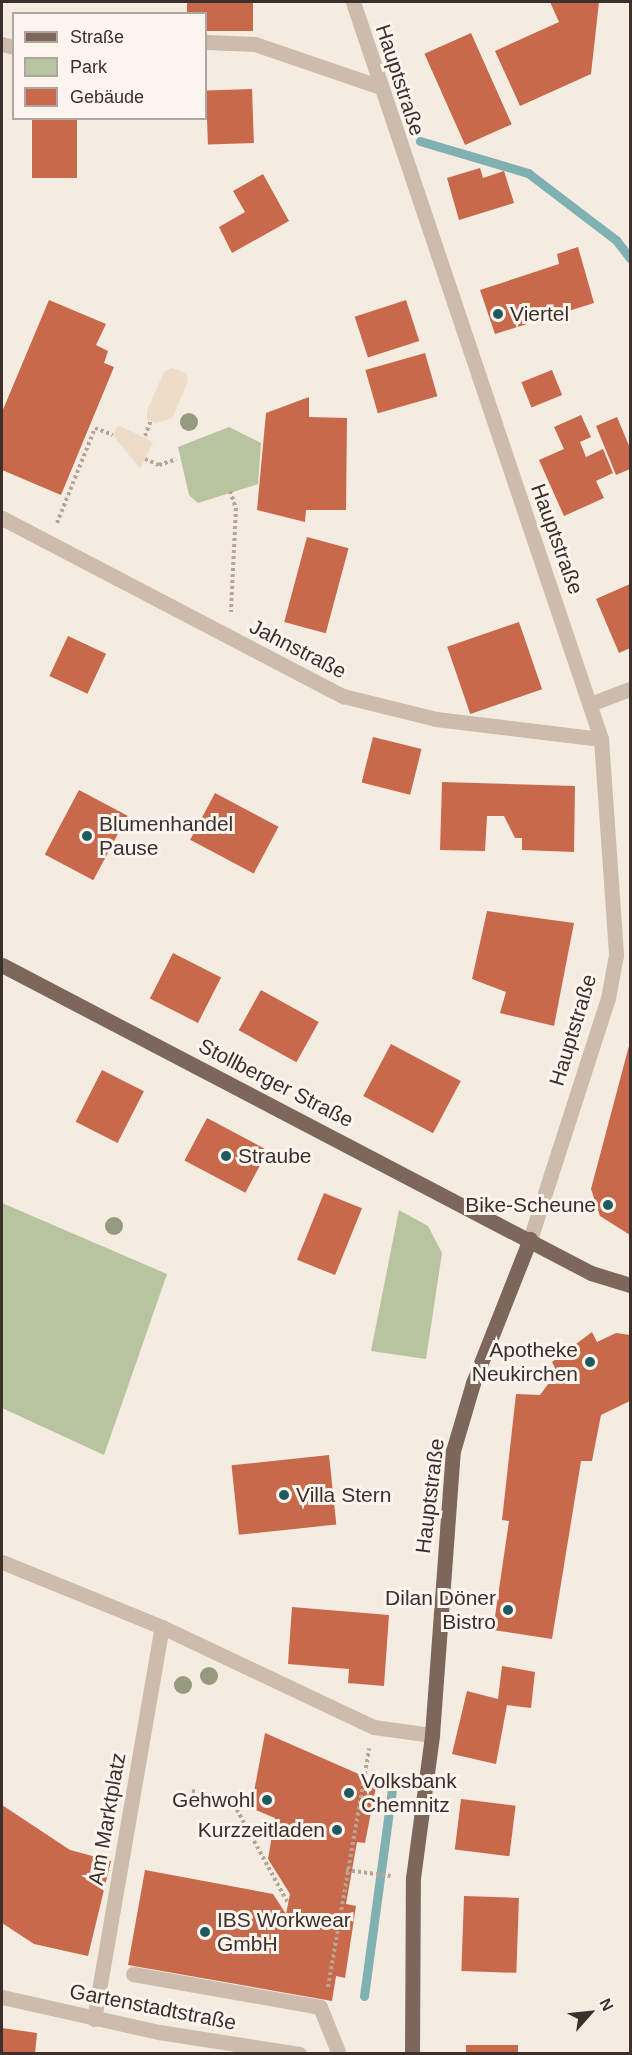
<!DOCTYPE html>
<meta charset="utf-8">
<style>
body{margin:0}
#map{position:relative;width:632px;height:2055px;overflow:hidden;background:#f4ebe1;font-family:Arial,sans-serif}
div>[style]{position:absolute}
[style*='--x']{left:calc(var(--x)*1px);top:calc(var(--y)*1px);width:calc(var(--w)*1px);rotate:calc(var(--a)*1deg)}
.green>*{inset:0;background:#b8c4a0}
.plaza>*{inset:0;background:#ecdcc8}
.stream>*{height:9px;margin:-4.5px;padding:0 4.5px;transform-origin:4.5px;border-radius:4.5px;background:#7fb0b2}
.building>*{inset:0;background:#c8694b;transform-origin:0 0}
.path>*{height:4px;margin-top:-2px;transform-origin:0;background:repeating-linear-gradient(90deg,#b9a596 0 3px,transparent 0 6px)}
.minor>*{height:15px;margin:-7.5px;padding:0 7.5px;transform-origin:7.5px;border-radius:7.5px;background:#cdbbac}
.major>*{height:15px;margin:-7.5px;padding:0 7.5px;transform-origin:7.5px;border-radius:7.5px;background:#7d675c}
.trees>*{width:18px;height:18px;margin:-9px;border-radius:50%;background:#969b7f}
.dots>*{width:16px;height:16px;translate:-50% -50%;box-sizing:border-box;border:3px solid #fbf5ee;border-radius:50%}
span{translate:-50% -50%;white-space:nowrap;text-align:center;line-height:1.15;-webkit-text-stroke:6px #fbf5ee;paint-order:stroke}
.street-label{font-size:21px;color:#3b302b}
.poi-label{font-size:21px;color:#3b302b}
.left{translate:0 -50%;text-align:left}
.right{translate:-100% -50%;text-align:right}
.frame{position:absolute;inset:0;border:3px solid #3b302b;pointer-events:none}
.legend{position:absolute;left:12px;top:12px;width:195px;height:108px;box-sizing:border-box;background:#fbf5ee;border:2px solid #aea6a0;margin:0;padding:8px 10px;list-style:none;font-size:18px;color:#3b302b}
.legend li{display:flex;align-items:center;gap:12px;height:30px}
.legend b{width:30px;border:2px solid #aea6a0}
.north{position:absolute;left:560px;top:1983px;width:60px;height:60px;-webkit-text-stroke:4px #fbf5ee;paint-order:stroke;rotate:63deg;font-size:16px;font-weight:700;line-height:24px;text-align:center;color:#3b302b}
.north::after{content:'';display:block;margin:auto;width:21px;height:27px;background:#3b302b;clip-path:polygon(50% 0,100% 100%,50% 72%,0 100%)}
</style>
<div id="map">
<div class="green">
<div style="clip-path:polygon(229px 427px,261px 443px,258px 484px,198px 503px,189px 495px,178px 447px)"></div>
<div style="clip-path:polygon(2px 1203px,167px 1274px,104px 1455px,2px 1408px)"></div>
<div style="clip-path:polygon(399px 1210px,428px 1226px,442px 1253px,426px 1359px,371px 1351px)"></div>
</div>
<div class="plaza">
<div style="clip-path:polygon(171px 368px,186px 373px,188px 382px,172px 418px,156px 423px,147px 419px,147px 411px,164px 372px)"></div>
<div style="clip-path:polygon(118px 425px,153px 442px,140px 469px,113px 435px)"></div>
</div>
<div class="stream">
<div style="--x:420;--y:141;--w:113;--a:16.5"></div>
<div style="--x:528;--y:173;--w:111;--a:37.3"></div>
<div style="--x:616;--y:240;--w:23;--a:52"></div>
<div style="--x:364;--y:1996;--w:217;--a:-82.3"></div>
</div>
<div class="building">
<div style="clip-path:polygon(187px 2px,253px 2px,253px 31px,206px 31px,206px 14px,187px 14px)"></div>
<div style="clip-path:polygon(550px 2px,599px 2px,591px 74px,520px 106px,495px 51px,559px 22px)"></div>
<div style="left:471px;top:33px;width:100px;height:51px;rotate:66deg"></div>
<div style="left:252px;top:89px;width:54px;height:46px;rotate:88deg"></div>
<div style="left:32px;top:118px;width:45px;height:60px"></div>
<div style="clip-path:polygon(480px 168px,483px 178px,504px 171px,514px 203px,459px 220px,447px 178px)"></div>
<div style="clip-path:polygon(263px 174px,289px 221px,232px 253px,219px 227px,245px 212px,233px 191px)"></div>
<div style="clip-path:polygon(578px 247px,594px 303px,495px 334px,480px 290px,559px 264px,557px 254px)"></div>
<div style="clip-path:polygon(49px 300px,106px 324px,96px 345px,108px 351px,104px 363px,114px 367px,61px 495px,2px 470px,2px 412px)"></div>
<div style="left:406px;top:300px;width:43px;height:54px;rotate:72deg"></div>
<div style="left:425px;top:353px;width:45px;height:62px;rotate:74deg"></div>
<div style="left:552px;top:370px;width:27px;height:33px;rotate:68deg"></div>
<div style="clip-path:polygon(309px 397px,309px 417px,347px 418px,346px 510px,306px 510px,305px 522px,257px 510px,266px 413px)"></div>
<div style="clip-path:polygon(581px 415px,591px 437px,580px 442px,586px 457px,603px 449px,613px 473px,596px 481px,604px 498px,564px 516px,539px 460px,564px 449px,554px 427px)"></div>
<div style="clip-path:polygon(617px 417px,630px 448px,630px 469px,616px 475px,596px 426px)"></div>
<div style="left:307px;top:537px;width:43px;height:88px;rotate:15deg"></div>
<div style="clip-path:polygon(630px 584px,630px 648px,619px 653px,596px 599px)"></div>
<div style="left:519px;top:622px;width:71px;height:76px;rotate:71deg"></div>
<div style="left:68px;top:636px;width:42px;height:44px;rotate:25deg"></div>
<div style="left:373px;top:737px;width:50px;height:47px;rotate:14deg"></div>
<div style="clip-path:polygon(442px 782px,575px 786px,574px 852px,522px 850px,522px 838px,515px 838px,504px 816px,487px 816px,485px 851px,440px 850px)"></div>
<div style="left:79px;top:790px;width:55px;height:73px;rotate:28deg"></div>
<div style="left:215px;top:793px;width:72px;height:53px;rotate:28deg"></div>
<div style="clip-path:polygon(487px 911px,574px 923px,554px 1026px,500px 1013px,506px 992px,472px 979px)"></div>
<div style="left:173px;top:953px;width:54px;height:51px;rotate:27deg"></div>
<div style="left:261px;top:990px;width:66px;height:46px;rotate:29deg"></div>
<div style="clip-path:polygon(630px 1042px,630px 1235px,600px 1216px,591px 1189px)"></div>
<div style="left:391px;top:1044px;width:79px;height:59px;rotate:28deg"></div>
<div style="left:102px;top:1070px;width:47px;height:58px;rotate:27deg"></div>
<div style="left:207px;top:1118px;width:69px;height:48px;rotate:28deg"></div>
<div style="left:324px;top:1193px;width:41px;height:72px;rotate:22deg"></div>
<div style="clip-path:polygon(592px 1332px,597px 1342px,616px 1333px,630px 1335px,630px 1401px,601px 1415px,592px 1461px,581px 1461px,552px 1639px,493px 1630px,509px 1521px,502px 1520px,516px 1394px,540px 1395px,557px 1372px,552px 1362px)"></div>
<div style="left:329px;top:1455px;width:70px;height:98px;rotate:84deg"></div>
<div style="clip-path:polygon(292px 1607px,389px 1615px,384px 1686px,348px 1683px,349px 1669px,288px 1664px)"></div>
<div style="clip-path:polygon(502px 1666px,535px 1672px,531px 1708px,507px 1705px,496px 1764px,452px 1754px,467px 1691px,498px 1699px)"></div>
<div style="clip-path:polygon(265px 1733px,377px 1782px,365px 1843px,357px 1842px,346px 1904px,356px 1906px,345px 1978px,336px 1976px,332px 2001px,128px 1965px,145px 1870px,273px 1894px,286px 1914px,290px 1894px,268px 1859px,275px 1818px,251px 1808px)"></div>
<div style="left:461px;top:1799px;width:55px;height:51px;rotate:7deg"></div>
<div style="clip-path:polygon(2px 1805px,70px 1850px,111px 1861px,88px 1956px,34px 1944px,2px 1923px)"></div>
<div style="left:464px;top:1896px;width:55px;height:75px;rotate:2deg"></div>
<div style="clip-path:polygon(2px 2028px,37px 2033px,35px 2054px,2px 2054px)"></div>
<div style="left:466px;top:2045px;width:52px;height:9px"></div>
</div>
<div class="path">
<div style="--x:145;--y:436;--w:17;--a:-69"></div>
<div style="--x:145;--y:459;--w:15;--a:23"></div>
<div style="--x:159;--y:465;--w:18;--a:-19"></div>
<div style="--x:230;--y:491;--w:18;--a:71"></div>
<div style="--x:236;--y:508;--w:104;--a:92.8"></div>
<div style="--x:57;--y:523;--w:102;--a:-68.2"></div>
<div style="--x:95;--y:428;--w:19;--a:21"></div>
<div style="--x:192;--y:1791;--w:40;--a:12"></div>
<div style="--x:231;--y:1799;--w:119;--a:61.3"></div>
<div style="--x:346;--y:1870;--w:45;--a:7.6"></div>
<div style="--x:328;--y:1987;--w:242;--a:-80.2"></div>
</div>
<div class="minor">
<div style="--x:353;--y:2;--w:778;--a:71.4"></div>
<div style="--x:601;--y:739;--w:217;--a:86"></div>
<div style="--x:616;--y:955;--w:44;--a:100.5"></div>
<div style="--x:608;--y:998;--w:253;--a:107.9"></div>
<div style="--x:206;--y:42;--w:49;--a:2.3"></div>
<div style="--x:255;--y:44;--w:130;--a:18.9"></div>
<div style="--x:2;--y:44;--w:12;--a:14"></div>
<div style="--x:2;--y:518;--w:385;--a:27.6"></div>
<div style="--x:343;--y:696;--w:96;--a:13.9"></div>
<div style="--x:436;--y:719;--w:166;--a:6.9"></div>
<div style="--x:593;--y:703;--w:40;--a:-21"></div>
<div style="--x:2;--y:1562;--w:173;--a:22.1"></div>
<div style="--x:162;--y:1627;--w:234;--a:25.3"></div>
<div style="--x:374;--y:1727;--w:59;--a:7.9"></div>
<div style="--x:133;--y:1974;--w:190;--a:10"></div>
<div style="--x:320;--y:2007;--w:51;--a:68"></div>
<div style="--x:2;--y:1997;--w:161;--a:12.6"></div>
<div style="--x:159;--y:2032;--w:142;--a:8.9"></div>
<div style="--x:94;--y:2019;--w:398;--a:-80.2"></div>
</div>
<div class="major">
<div style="--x:2;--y:965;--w:665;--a:27.61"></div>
<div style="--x:591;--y:1273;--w:41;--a:17.1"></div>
<div style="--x:412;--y:2054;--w:176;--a:-89.7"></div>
<div style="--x:413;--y:1878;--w:144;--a:-82.4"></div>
<div style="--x:432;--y:1735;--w:285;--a:-85.8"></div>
<div style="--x:453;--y:1451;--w:71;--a:-73.6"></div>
<div style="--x:473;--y:1383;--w:155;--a:-68.4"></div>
</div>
<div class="trees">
<div style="left:189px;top:422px"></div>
<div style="left:114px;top:1226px"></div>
<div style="left:209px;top:1676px"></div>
<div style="left:183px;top:1685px"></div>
</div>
<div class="dots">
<div style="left:498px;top:314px;background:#1f5a5e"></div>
<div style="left:87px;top:836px;background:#1f5a5e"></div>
<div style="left:226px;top:1156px;background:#1f5a5e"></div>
<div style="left:608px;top:1205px;background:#1f5a5e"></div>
<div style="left:590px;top:1362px;background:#1f5a5e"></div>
<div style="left:284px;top:1495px;background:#1f5a5e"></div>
<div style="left:508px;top:1610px;background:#1f5a5e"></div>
<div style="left:349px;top:1793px;background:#1f5a5e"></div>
<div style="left:267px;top:1800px;background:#1f5a5e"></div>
<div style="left:337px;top:1830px;background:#1f5a5e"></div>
<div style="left:205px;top:1932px;background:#1f5a5e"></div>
</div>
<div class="street-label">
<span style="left:400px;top:80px;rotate:72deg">Hauptstraße</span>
<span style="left:557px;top:539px;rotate:70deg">Hauptstraße</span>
<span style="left:298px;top:649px;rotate:27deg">Jahnstraße</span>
<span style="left:573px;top:1030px;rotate:-73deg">Hauptstraße</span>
<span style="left:276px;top:1083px;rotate:27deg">Stollberger Straße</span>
<span style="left:430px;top:1496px;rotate:-83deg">Hauptstraße</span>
<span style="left:107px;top:1819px;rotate:-80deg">Am Marktplatz</span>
<span style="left:153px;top:2007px;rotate:11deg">Gartenstadtstraße</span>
</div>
<div class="poi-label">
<span class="left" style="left:510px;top:314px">Viertel</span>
<span class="left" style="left:99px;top:836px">Blumenhandel<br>Pause</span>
<span class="left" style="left:238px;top:1156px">Straube</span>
<span class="right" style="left:596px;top:1205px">Bike-Scheune</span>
<span class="right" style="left:578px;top:1362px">Apotheke<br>Neukirchen</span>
<span class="left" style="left:296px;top:1495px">Villa Stern</span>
<span class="right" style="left:496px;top:1610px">Dilan Döner<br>Bistro</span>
<span class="left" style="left:361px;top:1793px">Volksbank<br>Chemnitz</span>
<span class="right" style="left:255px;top:1800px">Gehwohl</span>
<span class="right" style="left:325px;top:1830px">Kurzzeitladen</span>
<span class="left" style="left:217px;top:1932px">IBS Workwear<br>GmbH</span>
</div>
<div class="frame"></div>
<ul class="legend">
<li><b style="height:8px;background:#7d675c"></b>Straße</li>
<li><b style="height:16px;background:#b8c4a0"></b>Park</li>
<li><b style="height:16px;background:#c8694b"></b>Gebäude</li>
</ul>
<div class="north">N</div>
</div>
